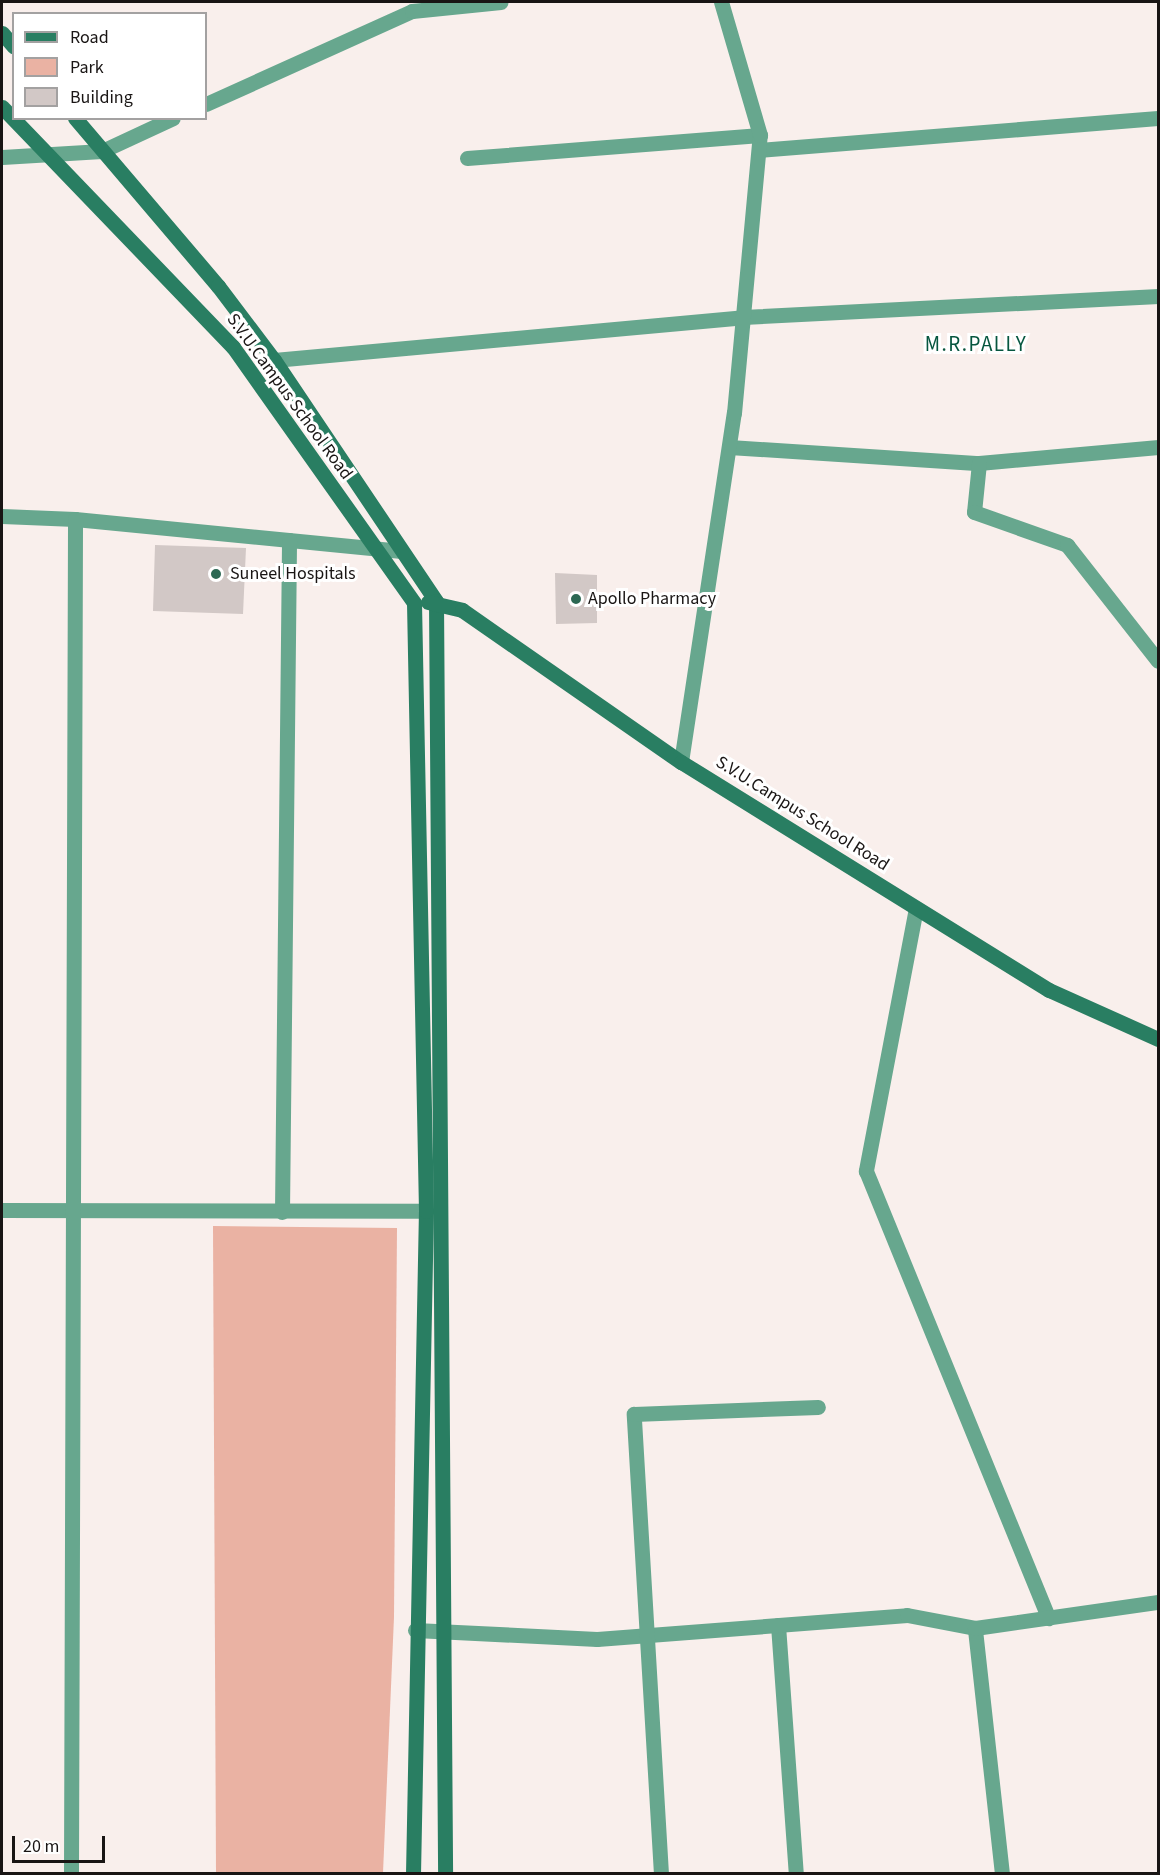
<!DOCTYPE html>
<style>
body{margin:0}
#map{position:relative;width:1160px;height:1875px;overflow:hidden;background:#f9efec;font-family:"Source Sans 3",sans-serif}
div>[style]{position:absolute}
[style*='--x']{left:calc(var(--x)*1px);top:calc(var(--y)*1px);width:calc(var(--w)*1px);rotate:calc(var(--a)*1deg)}
.green>*{inset:0;background:#eab2a3}
.building>*{inset:0;background:#d2c8c6}
.street>*{height:15px;margin:-7.5px;padding:0 7.5px;transform-origin:7.5px;border-radius:7.5px;background:#67a78e}
.secondary>*{height:15px;margin:-7.5px;padding:0 7.5px;transform-origin:7.5px;border-radius:7.5px;background:#297e62}
.dots>*{width:16px;height:16px;translate:-50% -50%;box-sizing:border-box;border:3px solid #fff;border-radius:50%}
span{translate:-50% -50%;white-space:nowrap;text-align:center;line-height:1.15;-webkit-text-stroke:6px #fff;paint-order:stroke}
.street-label{font-size:18px;color:#191514}
.poi-label{font-size:18px;color:#191514}
.left{translate:0 -50%;text-align:left}
.quarter-label{font-size:21px;color:#06563f;letter-spacing:1.5px}
.frame{position:absolute;inset:0;border:3px solid #191514;pointer-events:none}
.legend{position:absolute;left:12px;top:12px;width:195px;height:108px;box-sizing:border-box;background:#fff;border:2px solid #a3a1a1;margin:0;padding:8px 10px;list-style:none;font-size:18px;color:#191514}
.legend li{display:flex;align-items:center;gap:12px;height:30px}
.legend b{width:30px;border:2px solid #a3a1a1}
.scale{position:absolute;left:12px;top:1836px;width:93px;height:27px;box-sizing:border-box;border:3px solid #191514;border-top:0;padding-left:8px;font-size:18px;line-height:21px;white-space:nowrap;color:#191514;-webkit-text-stroke:4px #fff;paint-order:stroke}
</style>
<div id="map">
<div class="green">
<div style="clip-path:polygon(213px 1226px,397px 1228px,394px 1617px,383px 1873px,216px 1873px)"></div>
</div>
<div class="building">
<div style="clip-path:polygon(155px 545px,246px 548px,243px 614px,153px 611px)"></div>
<div style="clip-path:polygon(555px 573px,597px 575px,597px 623px,556px 624px)"></div>
</div>
<div class="street">
<div style="--x:206;--y:104;--w:226;--a:-24.3"></div>
<div style="--x:412;--y:11;--w:89;--a:-5.8"></div>
<div style="--x:759;--y:150;--w:400;--a:-4.6"></div>
<div style="--x:2;--y:157;--w:100;--a:-3.4"></div>
<div style="--x:102;--y:151;--w:78;--a:-24.9"></div>
<div style="--x:467;--y:158;--w:294;--a:-4.5"></div>
<div style="--x:274;--y:360;--w:471;--a:-5.2"></div>
<div style="--x:743;--y:317;--w:416;--a:-2.9"></div>
<div style="--x:729;--y:447;--w:251;--a:3.7"></div>
<div style="--x:979;--y:463;--w:180;--a:-5.1"></div>
<div style="--x:979;--y:463;--w:49;--a:95.8"></div>
<div style="--x:974;--y:512;--w:99;--a:19.5"></div>
<div style="--x:1067;--y:545;--w:147;--a:51.9"></div>
<div style="--x:2;--y:516;--w:73;--a:2.4"></div>
<div style="--x:75;--y:519;--w:328;--a:5.6"></div>
<div style="--x:681;--y:762;--w:353;--a:-81.4"></div>
<div style="--x:734;--y:413;--w:279;--a:-84.7"></div>
<div style="--x:760;--y:135;--w:139;--a:-106.3"></div>
<div style="--x:916;--y:908;--w:268;--a:100.8"></div>
<div style="--x:866;--y:1171;--w:483;--a:67.8"></div>
<div style="--x:2;--y:1210;--w:424;--a:0.1"></div>
<div style="--x:282;--y:1212;--w:672;--a:-89.4"></div>
<div style="--x:778;--y:1625;--w:250;--a:85.9"></div>
<div style="--x:415;--y:1630;--w:182;--a:2.8"></div>
<div style="--x:597;--y:1639;--w:311;--a:-4.4"></div>
<div style="--x:907;--y:1615;--w:69;--a:10.8"></div>
<div style="--x:71;--y:1874;--w:1355;--a:-89.83"></div>
<div style="--x:661;--y:1874;--w:461;--a:-93.4"></div>
<div style="--x:634;--y:1414;--w:184;--a:-2.2"></div>
<div style="--x:1002;--y:1874;--w:247;--a:-96.3"></div>
<div style="--x:975;--y:1628;--w:185;--a:-8.1"></div>
</div>
<div class="secondary">
<div style="--x:2;--y:33;--w:18;--a:49"></div>
<div style="--x:2;--y:107;--w:333;--a:46.1"></div>
<div style="--x:233;--y:347;--w:314;--a:54.7"></div>
<div style="--x:75;--y:118;--w:221;--a:49.6"></div>
<div style="--x:218;--y:286;--w:93;--a:52.9"></div>
<div style="--x:274;--y:360;--w:290;--a:56.1"></div>
<div style="--x:436;--y:601;--w:1273;--a:89.59"></div>
<div style="--x:428;--y:602;--w:35;--a:13"></div>
<div style="--x:462;--y:610;--w:267;--a:34.8"></div>
<div style="--x:681;--y:762;--w:433;--a:31.8"></div>
<div style="--x:1049;--y:990;--w:120;--a:24.2"></div>
<div style="--x:413;--y:1874;--w:663;--a:-88.88"></div>
<div style="--x:426;--y:1211;--w:608;--a:-91.13"></div>
</div>
<div class="dots">
<div style="left:216px;top:574px;background:#2c6853"></div>
<div style="left:576px;top:599px;background:#2c6853"></div>
</div>
<div class="street-label">
<span style="left:289px;top:397px;rotate:54deg">S.V.U.Campus School Road</span>
<span style="left:802px;top:814px;rotate:32deg">S.V.U.Campus School Road</span>
</div>
<div class="poi-label">
<span class="left" style="left:230px;top:574px">Suneel Hospitals</span>
<span class="left" style="left:588px;top:599px">Apollo Pharmacy</span>
</div>
<div class="quarter-label">
<span style="left:976px;top:344px">M.R.PALLY</span>
</div>
<div class="frame"></div>
<ul class="legend">
<li><b style="height:8px;background:#297e62"></b>Road</li>
<li><b style="height:16px;background:#eab2a3"></b>Park</li>
<li><b style="height:16px;background:#d2c8c6"></b>Building</li>
</ul>
<div class="scale">20 m</div>
</div>
